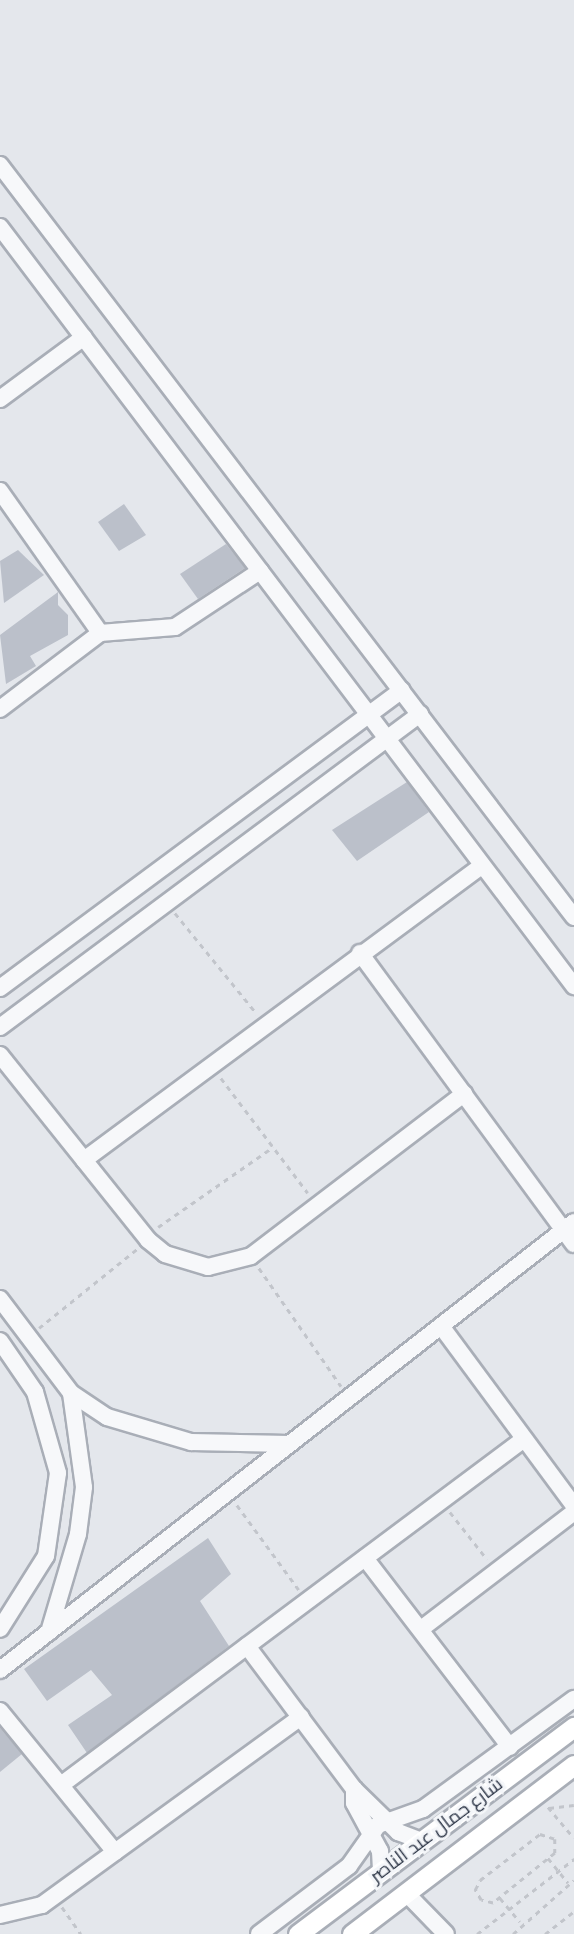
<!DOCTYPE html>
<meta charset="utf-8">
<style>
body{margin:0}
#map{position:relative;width:574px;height:1934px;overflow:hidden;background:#e4e7ec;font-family:"Archivo Narrow",Cairo,sans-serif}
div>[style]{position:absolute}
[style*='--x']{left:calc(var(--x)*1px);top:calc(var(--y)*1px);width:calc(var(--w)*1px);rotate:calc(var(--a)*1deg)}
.building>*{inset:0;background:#bbc0ca}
.path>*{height:2.5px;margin-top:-1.25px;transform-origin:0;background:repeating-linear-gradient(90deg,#c2c5cb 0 5px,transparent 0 10px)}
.roads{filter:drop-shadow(2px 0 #a9aeb7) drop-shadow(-2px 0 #a9aeb7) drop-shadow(0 2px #a9aeb7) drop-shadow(0 -2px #a9aeb7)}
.minor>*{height:16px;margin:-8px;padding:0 8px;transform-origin:8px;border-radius:8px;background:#f7f8fa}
.major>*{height:19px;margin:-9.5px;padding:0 9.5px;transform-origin:9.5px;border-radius:9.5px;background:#fff}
span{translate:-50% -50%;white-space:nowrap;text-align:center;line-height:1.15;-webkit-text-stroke:6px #f4f6f9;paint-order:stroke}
.street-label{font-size:19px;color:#2b3445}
</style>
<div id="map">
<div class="building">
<div style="clip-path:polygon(124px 504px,146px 535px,119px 551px,98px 522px)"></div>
<div style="clip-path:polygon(226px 544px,245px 568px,198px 599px,180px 574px)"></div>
<div style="clip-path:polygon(18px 550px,44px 575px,4px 603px,0 561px)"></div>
<div style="clip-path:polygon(58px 592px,58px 605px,68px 615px,68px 635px,30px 656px,36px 666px,6px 684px,0 635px)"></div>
<div style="clip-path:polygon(407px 782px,429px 812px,357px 861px,332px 830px)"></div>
<div style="clip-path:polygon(208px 1538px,231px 1574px,200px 1601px,229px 1646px,87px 1753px,68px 1725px,112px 1695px,91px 1670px,47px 1701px,24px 1669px)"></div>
<div style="clip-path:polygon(0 1728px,22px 1754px,0 1772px)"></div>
</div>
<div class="path">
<div style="--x:175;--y:913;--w:130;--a:50.9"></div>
<div style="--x:221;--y:1078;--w:144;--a:52.9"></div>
<div style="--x:158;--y:1227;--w:140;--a:-34.8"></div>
<div style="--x:259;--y:1268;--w:144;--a:55.2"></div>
<div style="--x:39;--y:1328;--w:126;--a:-38.9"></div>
<div style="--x:237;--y:1505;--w:105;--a:53.9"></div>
<div style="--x:450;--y:1512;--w:60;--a:51.8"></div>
<div style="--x:548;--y:1807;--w:40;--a:50"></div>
<div style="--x:549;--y:1808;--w:25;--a:-7"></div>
<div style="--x:540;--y:1834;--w:16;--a:18"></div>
<div style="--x:555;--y:1839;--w:14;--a:90"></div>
<div style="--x:555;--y:1853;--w:80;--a:141.1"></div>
<div style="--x:493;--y:1903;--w:12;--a:-166"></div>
<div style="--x:481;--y:1900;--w:12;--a:-121"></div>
<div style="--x:475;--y:1890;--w:11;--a:-63"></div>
<div style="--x:480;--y:1880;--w:76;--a:-37.5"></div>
<div style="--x:548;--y:1858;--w:32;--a:51"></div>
<div style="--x:500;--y:1898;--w:31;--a:50"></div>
<div style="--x:62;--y:1907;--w:33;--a:55"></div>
<div style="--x:477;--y:1934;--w:123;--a:-37.7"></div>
<div style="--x:513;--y:1934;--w:81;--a:-41.5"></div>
<div style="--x:545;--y:1934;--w:37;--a:-38"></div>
</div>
<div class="roads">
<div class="minor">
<div style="--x:0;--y:165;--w:946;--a:52.65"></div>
<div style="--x:0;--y:227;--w:952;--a:52.9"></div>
<div style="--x:0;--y:399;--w:104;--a:-36.4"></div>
<div style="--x:0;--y:491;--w:174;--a:54.8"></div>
<div style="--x:0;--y:709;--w:126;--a:-37.2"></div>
<div style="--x:100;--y:633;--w:75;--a:-4.6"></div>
<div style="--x:175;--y:627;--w:102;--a:-33.4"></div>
<div style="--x:360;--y:953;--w:361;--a:53.7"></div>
<div style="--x:0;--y:988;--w:500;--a:-36.55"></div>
<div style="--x:0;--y:1027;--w:524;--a:-36.69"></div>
<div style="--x:0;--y:1055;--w:237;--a:51.3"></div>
<div style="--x:148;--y:1240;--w:22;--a:39"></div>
<div style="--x:165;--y:1254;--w:45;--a:16.8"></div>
<div style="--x:208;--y:1267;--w:44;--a:-14.3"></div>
<div style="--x:251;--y:1256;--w:268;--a:-37.3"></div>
<div style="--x:84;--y:1160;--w:495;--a:-36.5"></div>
<div style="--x:0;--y:1299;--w:118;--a:52.9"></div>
<div style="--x:71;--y:1393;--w:43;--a:33.7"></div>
<div style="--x:107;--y:1417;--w:88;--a:16.6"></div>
<div style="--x:191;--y:1442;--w:98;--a:1.2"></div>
<div style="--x:441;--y:1326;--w:224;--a:53.5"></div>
<div style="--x:0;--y:1341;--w:62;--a:55.5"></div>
<div style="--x:35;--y:1392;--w:84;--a:74.1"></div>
<div style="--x:58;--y:1473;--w:84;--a:98.2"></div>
<div style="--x:46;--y:1556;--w:86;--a:122.2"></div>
<div style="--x:365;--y:1558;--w:238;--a:52.5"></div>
<div style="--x:421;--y:1629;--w:193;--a:-37.4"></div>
<div style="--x:49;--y:1632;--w:102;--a:-73.5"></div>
<div style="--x:78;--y:1534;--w:47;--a:-82.7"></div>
<div style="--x:84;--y:1487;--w:95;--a:-97.9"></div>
<div style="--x:247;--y:1646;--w:179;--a:53.2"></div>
<div style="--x:354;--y:1789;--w:62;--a:44.3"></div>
<div style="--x:398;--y:1832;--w:26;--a:21"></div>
<div style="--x:0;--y:1670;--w:728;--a:-37.97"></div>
<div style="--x:0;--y:1711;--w:182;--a:50.8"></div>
<div style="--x:61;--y:1785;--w:578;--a:-36.77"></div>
<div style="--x:354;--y:1789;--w:14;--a:90"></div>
<div style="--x:354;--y:1803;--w:55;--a:61.6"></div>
<div style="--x:380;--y:1851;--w:21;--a:87"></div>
<div style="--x:406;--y:1893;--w:57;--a:45.7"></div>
<div style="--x:0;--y:1915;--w:43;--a:-13.4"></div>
<div style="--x:42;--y:1905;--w:320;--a:-36"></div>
<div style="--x:259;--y:1934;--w:113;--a:-37.1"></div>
<div style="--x:349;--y:1866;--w:50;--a:-54.7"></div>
<div style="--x:378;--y:1825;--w:48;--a:-19.6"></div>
<div style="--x:423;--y:1809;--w:187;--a:-36.1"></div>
</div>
<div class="major">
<div style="--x:298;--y:1934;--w:345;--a:-36.9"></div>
<div style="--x:352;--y:1934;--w:279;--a:-37.3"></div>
</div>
</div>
<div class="street-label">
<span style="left:436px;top:1830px;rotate:-37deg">شارع جمال عبد الناصر</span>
</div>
</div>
